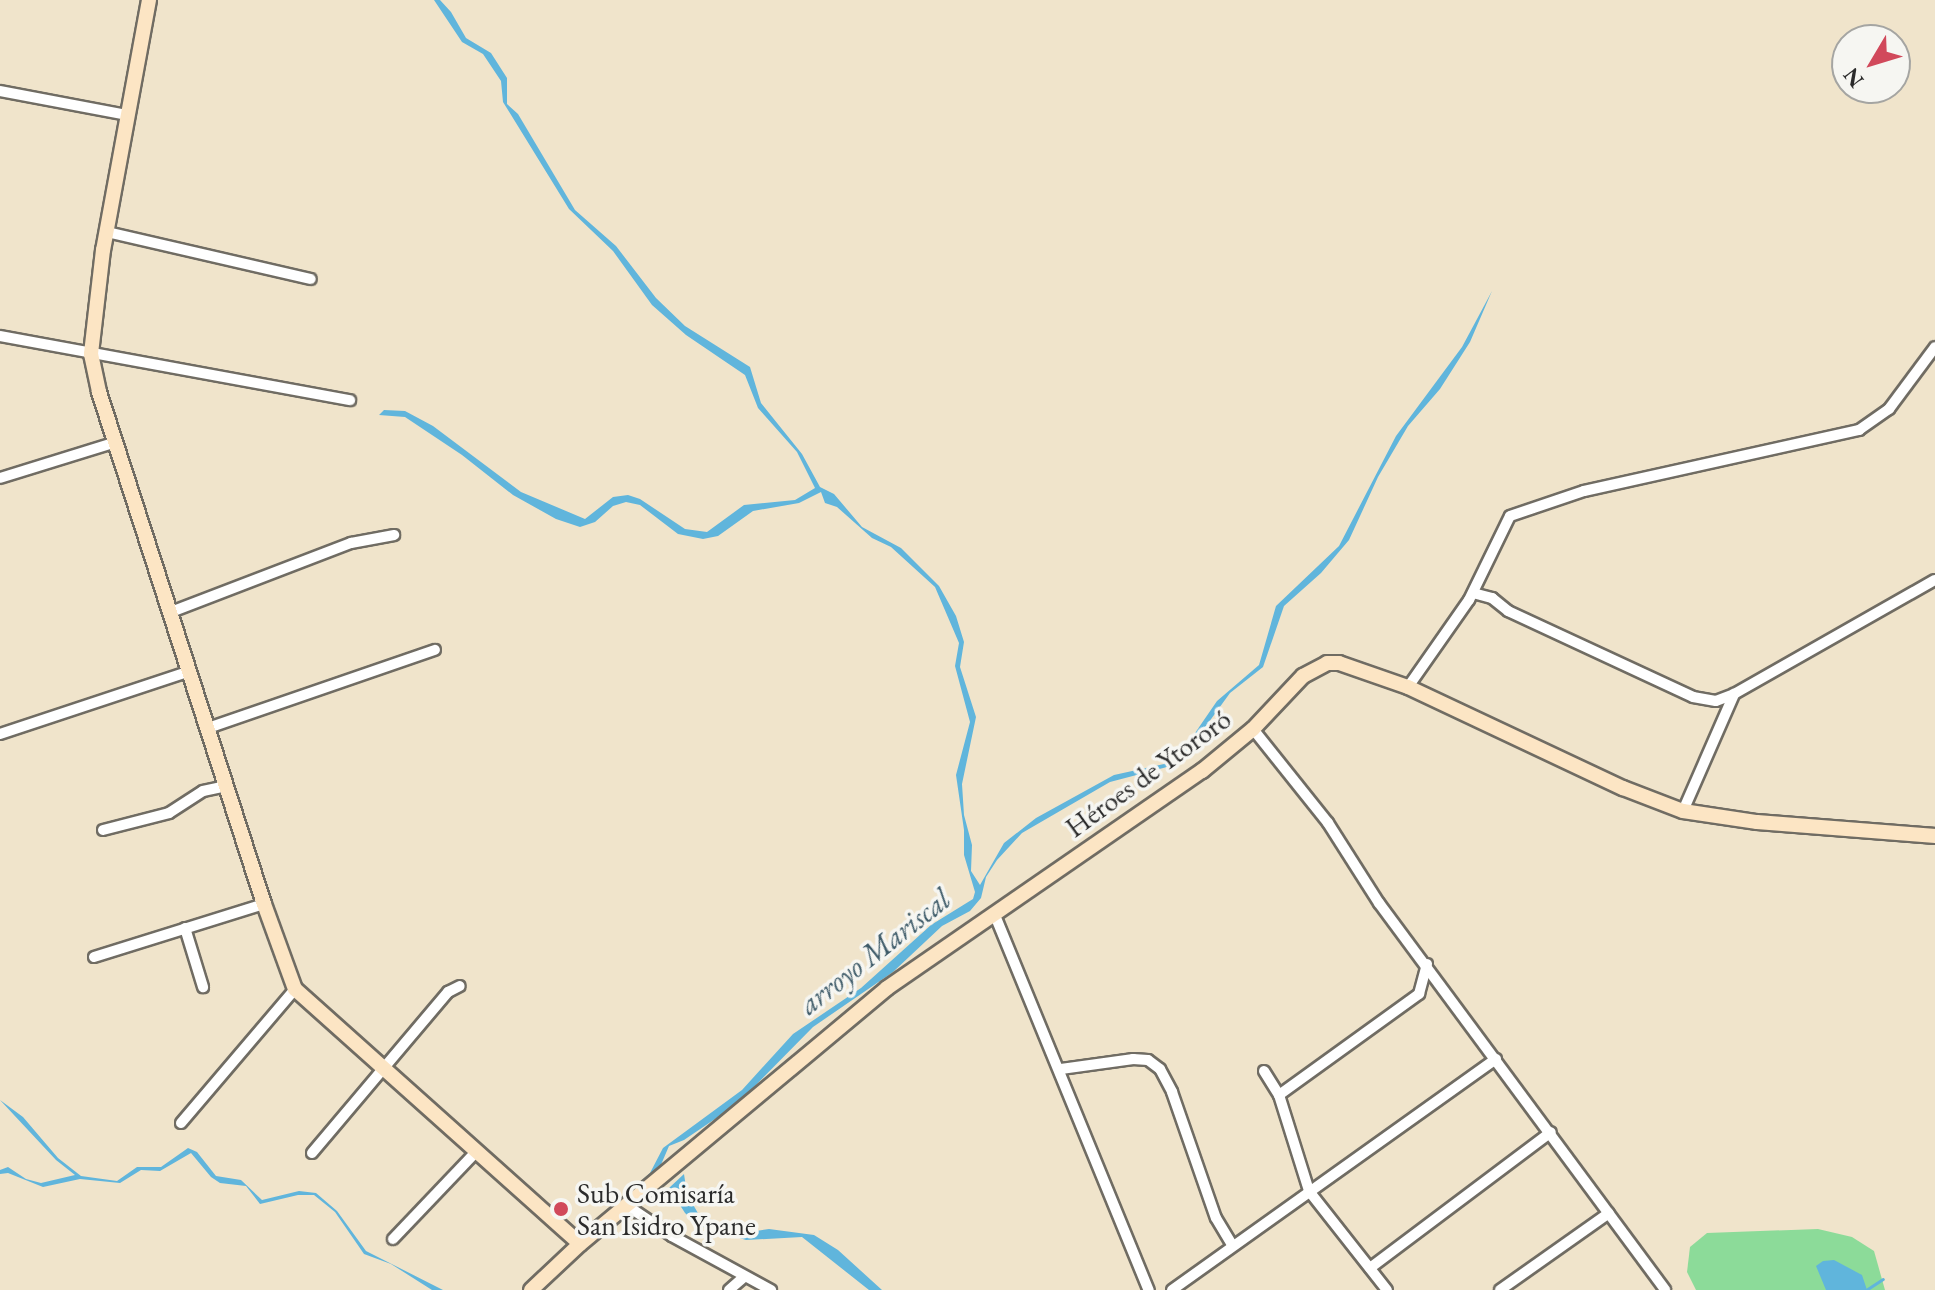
<!DOCTYPE html>
<meta charset="utf-8">
<style>
body{margin:0}
#map{position:relative;width:1935px;height:1290px;overflow:hidden;background:#f0e4cb;font-family:"EB Garamond",serif}
div>[style]{position:absolute}
[style*='--x']{left:calc(var(--x)*1px);top:calc(var(--y)*1px);width:calc(var(--w)*1px);rotate:calc(var(--a)*1deg)}
.green>*{inset:0;background:#8cdb99}
.water>*{inset:0;background:#60b5dc}
.stream>*{height:3px;margin:-1.5px;padding:0 1.5px;transform-origin:1.5px;border-radius:1.5px;background:#60b5dc}
.roads{filter:drop-shadow(2px 0 #706c63) drop-shadow(-2px 0 #706c63) drop-shadow(0 2px #706c63) drop-shadow(0 -2px #706c63)}
.street>*{height:10px;margin:-5px;padding:0 5px;transform-origin:5px;border-radius:5px;background:#fff}
.secondary>*{height:14px;margin:-7px;padding:0 7px;transform-origin:7px;border-radius:7px;background:#fce5c4}
.dots>*{width:22px;height:22px;translate:-50% -50%;box-sizing:border-box;border:4px solid #f6f6f2;border-radius:50%}
span{translate:-50% -50%;white-space:nowrap;text-align:center;line-height:1.15;-webkit-text-stroke:7px #f6f6f2;paint-order:stroke}
.street-label{font-size:28px;color:#2b2b2b}
.poi-label{font-size:28px;color:#2b2b2b}
.left{translate:0 -50%;text-align:left}
.water-label{font-size:30px;color:#3e5b69;font-style:italic}
.north{position:absolute;left:1831px;top:24px;width:80px;height:80px;box-sizing:border-box;background:#f6f6f2;border:2px solid #a5a5a2;border-radius:50%;rotate:232deg;font-size:22px;font-weight:700;line-height:32px;text-align:center;color:#2b2b2b}
.north::after{content:'';display:block;margin:auto;width:28px;height:36px;background:#d1495b;clip-path:polygon(50% 0,100% 100%,50% 72%,0 100%)}
</style>
<div id="map">
<div class="green">
<div style="clip-path:polygon(1818px 1229px,1852px 1237px,1874px 1251px,1885px 1290px,1696px 1290px,1687px 1272px,1690px 1247px,1707px 1233px)"></div>
</div>
<div class="water">
<div style="clip-path:polygon(434px 0,440px 0,451px 12px,466px 38px,491px 53px,507px 78px,507px 104px,518px 114px,575px 210px,616px 246px,656px 298px,685px 326px,750px 367px,761px 403px,802px 454px,820px 487px,834px 494px,862px 527px,901px 548px,939px 586px,956px 616px,964px 642px,960px 667px,976px 717px,962px 784px,964px 815px,972px 845px,971px 871px,980px 885px,1004px 843px,1036px 818px,1114px 775px,1164px 764px,1182px 752px,1217px 701px,1259px 665px,1276px 606px,1339px 546px,1396px 436px,1462px 347px,1492px 291px,1470px 342px,1440px 389px,1408px 426px,1378px 477px,1349px 540px,1321px 573px,1284px 606px,1263px 667px,1230px 693px,1185px 755px,1167px 767px,1110px 782px,1022px 833px,997px 860px,986px 877px,981px 898px,970px 911px,942px 926px,893px 972px,813px 1027px,737px 1104px,684px 1140px,669px 1146px,657px 1174px,589px 1227px,650px 1173px,663px 1148px,742px 1090px,793px 1034px,861px 988px,931px 925px,973px 899px,975px 892px,964px 855px,964px 830px,956px 775px,970px 722px,955px 666px,959px 643px,935px 587px,891px 547px,872px 538px,837px 507px,825px 503px,821px 492px,799px 503px,753px 511px,718px 536px,703px 539px,678px 534px,640px 505px,626px 502px,613px 506px,595px 522px,580px 527px,556px 519px,513px 495px,462px 455px,405px 417px,379px 415px,384px 410px,405px 411px,433px 426px,521px 492px,585px 519px,613px 497px,628px 495px,640px 499px,685px 529px,707px 532px,744px 505px,795px 500px,815px 488px,797px 452px,758px 408px,745px 375px,686px 335px,652px 305px,613px 251px,569px 209px,503px 102px,501px 81px,483px 54px,462px 42px)"></div>
<div style="clip-path:polygon(0 1100px,23px 1117px,58px 1158px,81px 1176px,117px 1181px,137px 1167px,161px 1167px,188px 1148px,197px 1152px,216px 1176px,241px 1180px,262px 1200px,299px 1191px,316px 1193px,337px 1211px,366px 1251px,443px 1290px,432px 1290px,391px 1264px,364px 1254px,335px 1212px,314px 1195px,298px 1195px,260px 1204px,246px 1186px,220px 1183px,211px 1177px,191px 1153px,160px 1171px,141px 1170px,120px 1183px,80px 1179px,43px 1187px,8px 1173px,0 1174px,0 1170px,8px 1167px,26px 1179px,41px 1183px,75px 1175px,56px 1160px)"></div>
<div style="clip-path:polygon(684px 1174px,687px 1194px,699px 1215px,744px 1233px,769px 1229px,814px 1235px,838px 1250px,882px 1290px,869px 1290px,802px 1237px,746px 1240px,700px 1226px,685px 1213px,669px 1188px)"></div>
<div style="clip-path:polygon(1834px 1260px,1862px 1275px,1867px 1290px,1826px 1290px,1816px 1266px,1823px 1261px)"></div>
</div>
<div class="stream">
<div style="--x:1866;--y:1290;--w:20;--a:-33"></div>
</div>
<div class="roads">
<div class="street">
<div style="--x:0;--y:91;--w:129;--a:10.7"></div>
<div style="--x:107;--y:232;--w:209;--a:13"></div>
<div style="--x:0;--y:336;--w:356;--a:10.4"></div>
<div style="--x:0;--y:478;--w:121;--a:-17.2"></div>
<div style="--x:1473;--y:593;--w:20;--a:15"></div>
<div style="--x:1492;--y:598;--w:21;--a:39"></div>
<div style="--x:1508;--y:611;--w:204;--a:24.9"></div>
<div style="--x:1693;--y:697;--w:23;--a:10"></div>
<div style="--x:1716;--y:701;--w:19;--a:-21"></div>
<div style="--x:1734;--y:694;--w:231;--a:-29.6"></div>
<div style="--x:171;--y:612;--w:193;--a:-21"></div>
<div style="--x:351;--y:543;--w:44;--a:-10.5"></div>
<div style="--x:1408;--y:687;--w:106;--a:-55"></div>
<div style="--x:1469;--y:600;--w:93;--a:-64"></div>
<div style="--x:1510;--y:516;--w:78;--a:-18.7"></div>
<div style="--x:1584;--y:491;--w:282;--a:-12.5"></div>
<div style="--x:1859;--y:430;--w:37;--a:-35"></div>
<div style="--x:1889;--y:409;--w:77;--a:-53.4"></div>
<div style="--x:208;--y:728;--w:240;--a:-19"></div>
<div style="--x:1253;--y:729;--w:120;--a:51.4"></div>
<div style="--x:1328;--y:823;--w:95;--a:57.5"></div>
<div style="--x:1379;--y:903;--w:481;--a:53.5"></div>
<div style="--x:0;--y:734;--w:198;--a:-18.3"></div>
<div style="--x:1683;--y:811;--w:128;--a:-66.4"></div>
<div style="--x:103;--y:830;--w:68;--a:-14.4"></div>
<div style="--x:169;--y:813;--w:40;--a:-32.9"></div>
<div style="--x:203;--y:791;--w:24;--a:-12"></div>
<div style="--x:994;--y:913;--w:408;--a:67.7"></div>
<div style="--x:185;--y:928;--w:62;--a:73"></div>
<div style="--x:94;--y:957;--w:178;--a:-17.3"></div>
<div style="--x:1061;--y:1069;--w:73;--a:-7.9"></div>
<div style="--x:1133;--y:1059;--w:15;--a:4"></div>
<div style="--x:1148;--y:1060;--w:15;--a:37"></div>
<div style="--x:1160;--y:1069;--w:26;--a:62"></div>
<div style="--x:1172;--y:1092;--w:133;--a:70.8"></div>
<div style="--x:1216;--y:1218;--w:31;--a:59"></div>
<div style="--x:1264;--y:1071;--w:28;--a:58"></div>
<div style="--x:1279;--y:1095;--w:101;--a:72.6"></div>
<div style="--x:1309;--y:1191;--w:126;--a:51.8"></div>
<div style="--x:1279;--y:1095;--w:173;--a:-35.8"></div>
<div style="--x:1419;--y:994;--w:31;--a:-75"></div>
<div style="--x:181;--y:1123;--w:176;--a:-49.6"></div>
<div style="--x:312;--y:1153;--w:211;--a:-49.8"></div>
<div style="--x:448;--y:992;--w:13;--a:-27"></div>
<div style="--x:629;--y:1207;--w:52;--a:34"></div>
<div style="--x:672;--y:1236;--w:113;--a:28.6"></div>
<div style="--x:393;--y:1239;--w:119;--a:-46.4"></div>
<div style="--x:1370;--y:1268;--w:226;--a:-36.9"></div>
<div style="--x:729;--y:1290;--w:20;--a:-41"></div>
<div style="--x:1172;--y:1290;--w:398;--a:-35.5"></div>
<div style="--x:1500;--y:1290;--w:133;--a:-35.2"></div>
</div>
<div class="secondary">
<div style="--x:149;--y:0;--w:254;--a:100.4"></div>
<div style="--x:103;--y:250;--w:105;--a:96.6"></div>
<div style="--x:91;--y:354;--w:39;--a:78"></div>
<div style="--x:99;--y:392;--w:538;--a:72.14"></div>
<div style="--x:264;--y:904;--w:90;--a:70"></div>
<div style="--x:295;--y:989;--w:382;--a:41.8"></div>
<div style="--x:531;--y:1290;--w:67;--a:-43.2"></div>
<div style="--x:580;--y:1244;--w:400;--a:-39.8"></div>
<div style="--x:887;--y:988;--w:383;--a:-34.6"></div>
<div style="--x:1202;--y:771;--w:66;--a:-39.5"></div>
<div style="--x:1253;--y:729;--w:73;--a:-46.7"></div>
<div style="--x:1303;--y:676;--w:27;--a:-28"></div>
<div style="--x:1327;--y:663;--w:12;--a:0"></div>
<div style="--x:1339;--y:663;--w:73;--a:19.2"></div>
<div style="--x:1408;--y:687;--w:238;--a:25.2"></div>
<div style="--x:1623;--y:788;--w:64;--a:21"></div>
<div style="--x:1683;--y:811;--w:75;--a:8.5"></div>
<div style="--x:1757;--y:822;--w:179;--a:4.5"></div>
</div>
</div>
<div class="dots">
<div style="left:561px;top:1209px;background:#d1495b"></div>
</div>
<div class="street-label">
<span style="left:1148px;top:773px;rotate:-36deg">Héroes de Ytororó</span>
</div>
<div class="poi-label">
<span class="left" style="left:577px;top:1209px">Sub Comisaría<br>San Isidro Ypane</span>
</div>
<div class="water-label">
<span style="left:875px;top:952px;rotate:-38deg">arroyo Mariscal</span>
</div>
<div class="north">N</div>
</div>
